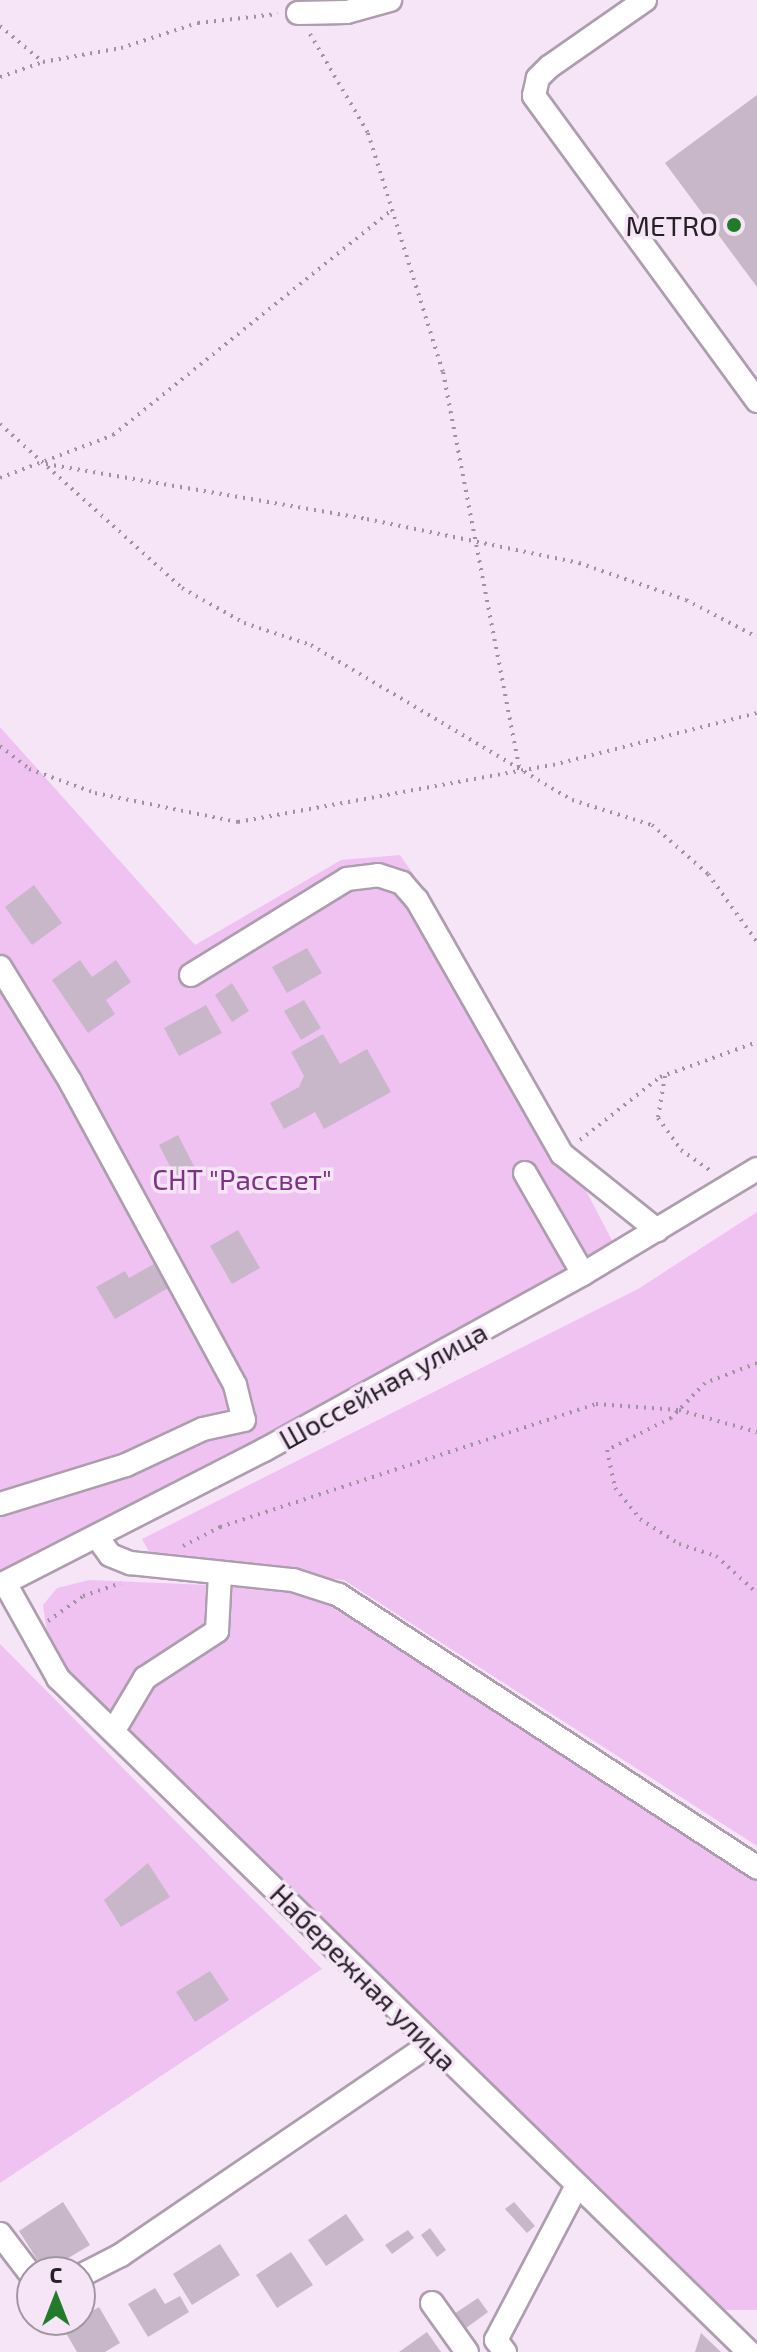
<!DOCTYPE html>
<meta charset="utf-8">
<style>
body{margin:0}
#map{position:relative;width:757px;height:2352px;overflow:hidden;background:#f6e5f7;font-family:"Exo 2",sans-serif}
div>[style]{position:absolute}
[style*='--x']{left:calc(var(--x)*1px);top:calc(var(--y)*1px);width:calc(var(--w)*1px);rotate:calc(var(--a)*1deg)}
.green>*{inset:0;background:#efc2f2}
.building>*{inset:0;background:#c8b7c9}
.path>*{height:4px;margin-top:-2px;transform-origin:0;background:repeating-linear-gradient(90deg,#9f92a0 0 2px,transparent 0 8px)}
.roads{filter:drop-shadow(2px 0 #ad9dae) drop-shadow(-2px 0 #ad9dae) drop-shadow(0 2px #ad9dae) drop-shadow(0 -2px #ad9dae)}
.minor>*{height:22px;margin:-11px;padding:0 11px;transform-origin:11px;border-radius:11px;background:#fff}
.dots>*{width:22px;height:22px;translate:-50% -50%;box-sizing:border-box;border:4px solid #f6e5f7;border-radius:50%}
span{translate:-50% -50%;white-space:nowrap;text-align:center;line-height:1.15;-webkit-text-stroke:7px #f6e5f7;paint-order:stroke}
.poi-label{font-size:28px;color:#251f26}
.right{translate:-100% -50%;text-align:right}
.park-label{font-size:28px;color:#7c3383}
.street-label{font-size:28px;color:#251f26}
.north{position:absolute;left:16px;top:2256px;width:80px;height:80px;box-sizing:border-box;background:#f6e5f7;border:2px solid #a296a3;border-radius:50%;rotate:0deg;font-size:22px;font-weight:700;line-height:32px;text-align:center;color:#251f26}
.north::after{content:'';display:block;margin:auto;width:28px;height:36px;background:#227b29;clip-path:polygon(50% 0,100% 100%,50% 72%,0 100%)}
</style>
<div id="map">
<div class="green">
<div style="clip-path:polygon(0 727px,195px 945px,341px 860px,400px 855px,442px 916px,615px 1246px,0 1580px)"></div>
<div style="clip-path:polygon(757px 1212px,757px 1846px,344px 1580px,152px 1557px,142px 1539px,638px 1289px)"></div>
<div style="clip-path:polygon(89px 1580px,258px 1587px,317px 1598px,477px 1696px,757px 1882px,757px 2310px,718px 2310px,71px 1673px,49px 1647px,43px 1605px,57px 1588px)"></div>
<div style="clip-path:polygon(0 1644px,322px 1969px,0 2183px)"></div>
</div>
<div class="building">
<div style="clip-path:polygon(757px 95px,757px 287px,665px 163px)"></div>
<div style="clip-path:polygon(34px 885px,62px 923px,32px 945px,5px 907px)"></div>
<div style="clip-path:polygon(307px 948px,322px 973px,287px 993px,272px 967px)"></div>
<div style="clip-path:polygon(80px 960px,92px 977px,116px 960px,131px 982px,106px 1000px,115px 1014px,88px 1033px,52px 980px)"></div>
<div style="clip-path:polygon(232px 983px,249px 1011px,232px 1022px,215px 995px)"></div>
<div style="clip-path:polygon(304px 1000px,321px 1028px,301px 1040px,284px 1011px)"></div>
<div style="clip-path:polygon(206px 1005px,222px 1033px,179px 1056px,164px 1028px)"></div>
<div style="clip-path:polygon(323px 1034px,340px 1064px,367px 1049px,391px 1092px,324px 1129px,315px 1112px,284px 1129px,270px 1103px,299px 1087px,304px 1076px,291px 1052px)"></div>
<div style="clip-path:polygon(178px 1135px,196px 1170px,177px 1180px,159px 1145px)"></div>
<div style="clip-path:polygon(238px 1230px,260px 1268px,232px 1284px,210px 1246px)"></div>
<div style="clip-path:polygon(154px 1264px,168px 1288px,115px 1319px,96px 1287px,125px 1271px,129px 1278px)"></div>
<div style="clip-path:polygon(148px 1863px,170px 1897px,121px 1927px,104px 1900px)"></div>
<div style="clip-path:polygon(210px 1971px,229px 2000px,195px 2022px,176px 1992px)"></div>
<div style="clip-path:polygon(63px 2202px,90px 2245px,45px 2272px,19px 2231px)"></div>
<div style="clip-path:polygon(514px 2202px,535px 2226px,527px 2233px,505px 2209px)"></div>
<div style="clip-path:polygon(346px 2214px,364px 2240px,326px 2266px,308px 2240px)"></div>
<div style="clip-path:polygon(430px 2228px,446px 2250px,437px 2257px,421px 2235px)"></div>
<div style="clip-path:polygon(408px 2230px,414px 2238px,392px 2254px,385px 2245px)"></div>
<div style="clip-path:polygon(220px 2244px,240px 2275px,192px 2305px,173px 2274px)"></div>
<div style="clip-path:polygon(291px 2252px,313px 2285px,277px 2308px,256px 2275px)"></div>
<div style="clip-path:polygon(155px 2288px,165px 2304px,180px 2296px,189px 2312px,148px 2337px,128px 2304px)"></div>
<div style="clip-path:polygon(478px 2298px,488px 2312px,462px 2331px,451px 2316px)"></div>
<div style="clip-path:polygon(99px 2307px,120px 2343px,105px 2352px,77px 2352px,63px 2328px)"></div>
<div style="clip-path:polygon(427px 2332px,441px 2352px,399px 2352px)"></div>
<div style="clip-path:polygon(701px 2333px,721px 2352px,695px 2352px)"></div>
</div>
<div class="path">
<div style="--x:0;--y:26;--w:56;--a:39.9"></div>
<div style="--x:310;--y:34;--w:115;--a:59.6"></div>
<div style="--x:368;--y:133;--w:250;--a:72.6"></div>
<div style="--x:443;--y:372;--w:405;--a:79.1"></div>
<div style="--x:0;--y:77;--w:46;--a:-19.2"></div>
<div style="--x:43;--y:62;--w:79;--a:-10.2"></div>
<div style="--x:121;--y:48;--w:81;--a:-18"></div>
<div style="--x:198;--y:23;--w:80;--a:-6.5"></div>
<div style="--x:0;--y:424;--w:245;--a:42"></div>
<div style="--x:182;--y:588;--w:71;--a:29.4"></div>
<div style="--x:244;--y:623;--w:71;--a:18.2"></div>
<div style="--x:311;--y:645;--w:304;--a:30.7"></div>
<div style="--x:572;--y:800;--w:84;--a:17.4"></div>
<div style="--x:652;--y:825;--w:74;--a:41.2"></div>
<div style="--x:708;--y:874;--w:84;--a:54.2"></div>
<div style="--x:46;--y:464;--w:326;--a:9.7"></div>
<div style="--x:367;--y:519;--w:217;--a:11.7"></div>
<div style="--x:579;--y:563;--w:113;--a:19.1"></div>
<div style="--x:686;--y:600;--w:80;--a:27.5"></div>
<div style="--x:0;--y:478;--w:121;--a:-20.8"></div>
<div style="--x:113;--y:435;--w:357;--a:-38.9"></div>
<div style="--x:0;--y:746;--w:37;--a:38"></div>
<div style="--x:29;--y:769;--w:70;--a:20"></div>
<div style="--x:95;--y:793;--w:146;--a:11.5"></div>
<div style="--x:238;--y:822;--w:320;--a:-10.3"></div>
<div style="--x:553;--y:765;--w:211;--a:-14.3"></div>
<div style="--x:665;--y:1076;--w:43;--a:99.5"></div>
<div style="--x:658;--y:1118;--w:39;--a:54"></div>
<div style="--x:681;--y:1150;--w:39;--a:35"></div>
<div style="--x:580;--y:1140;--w:102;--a:-38.2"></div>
<div style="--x:660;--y:1077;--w:103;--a:-19.8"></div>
<div style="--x:757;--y:1363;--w:56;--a:159"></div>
<div style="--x:705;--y:1383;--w:49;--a:134.2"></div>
<div style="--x:671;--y:1418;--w:72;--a:153.4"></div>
<div style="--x:607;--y:1450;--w:39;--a:78"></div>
<div style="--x:615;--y:1488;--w:40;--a:51"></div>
<div style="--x:640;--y:1519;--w:46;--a:32.7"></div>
<div style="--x:679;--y:1544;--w:39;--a:18"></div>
<div style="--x:716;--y:1556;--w:55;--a:42.1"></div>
<div style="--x:183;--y:1546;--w:42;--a:-27.2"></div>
<div style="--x:220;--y:1527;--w:396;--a:-18.1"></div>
<div style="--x:596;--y:1404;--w:83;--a:4.1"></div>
<div style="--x:679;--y:1410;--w:81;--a:15.8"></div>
<div style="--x:48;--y:1621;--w:43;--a:-35.5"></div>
<div style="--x:83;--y:1596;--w:40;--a:-18.9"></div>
</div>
<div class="roads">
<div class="minor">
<div style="--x:645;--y:0;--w:117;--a:145.1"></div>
<div style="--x:549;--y:67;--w:16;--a:135"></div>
<div style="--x:538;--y:78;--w:18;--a:103"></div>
<div style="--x:534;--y:96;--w:378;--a:53.8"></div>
<div style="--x:298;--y:13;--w:49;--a:-1.2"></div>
<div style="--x:347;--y:12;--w:45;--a:-15.6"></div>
<div style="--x:0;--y:967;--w:134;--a:58.4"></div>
<div style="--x:70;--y:1081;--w:346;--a:61.5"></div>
<div style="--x:235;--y:1385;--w:36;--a:76"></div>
<div style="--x:191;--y:975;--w:183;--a:-31.6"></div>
<div style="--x:347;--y:879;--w:31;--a:-7"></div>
<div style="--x:378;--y:875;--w:25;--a:18"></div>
<div style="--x:402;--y:883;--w:23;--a:49"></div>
<div style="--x:417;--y:900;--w:292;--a:60.3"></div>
<div style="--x:562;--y:1154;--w:122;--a:38.7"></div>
<div style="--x:525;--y:1173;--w:116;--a:60.1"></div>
<div style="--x:0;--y:1504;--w:132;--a:-17.2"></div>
<div style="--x:126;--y:1465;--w:85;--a:-25.1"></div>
<div style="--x:203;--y:1429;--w:42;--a:-12.4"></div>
<div style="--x:97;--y:1537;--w:22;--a:54"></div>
<div style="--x:110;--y:1555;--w:22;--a:22"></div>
<div style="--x:130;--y:1563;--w:164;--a:6"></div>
<div style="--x:293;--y:1580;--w:48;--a:18.1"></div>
<div style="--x:339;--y:1595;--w:499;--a:33.1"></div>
<div style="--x:5;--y:1583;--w:109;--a:60.8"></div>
<div style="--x:58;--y:1678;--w:965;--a:44.29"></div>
<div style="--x:0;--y:1585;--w:297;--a:-27.1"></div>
<div style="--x:264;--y:1450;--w:364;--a:-28.9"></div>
<div style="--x:583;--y:1274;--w:203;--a:-31.1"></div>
<div style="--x:114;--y:1730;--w:61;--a:-59.2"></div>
<div style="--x:145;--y:1678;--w:86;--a:-33.1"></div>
<div style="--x:217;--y:1631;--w:58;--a:-87"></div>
<div style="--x:0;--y:2234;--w:53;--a:52.7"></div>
<div style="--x:80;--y:2276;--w:46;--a:-27.1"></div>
<div style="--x:121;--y:2255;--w:374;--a:-34.3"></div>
<div style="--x:432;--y:2303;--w:60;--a:54.5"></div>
<div style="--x:505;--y:2352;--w:15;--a:-127"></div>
<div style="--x:496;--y:2340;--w:174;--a:-62.3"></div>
</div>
</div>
<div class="dots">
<div style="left:734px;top:225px;background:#227b29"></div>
</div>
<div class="poi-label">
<span class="right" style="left:718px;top:225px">METRO</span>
</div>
<div class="park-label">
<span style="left:242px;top:1179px">СНТ "Рассвет"</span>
</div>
<div class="street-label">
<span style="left:383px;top:1385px;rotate:-29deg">Шоссейная улица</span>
<span style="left:364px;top:1977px;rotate:45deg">Набережная улица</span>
</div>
<div class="north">С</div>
</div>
